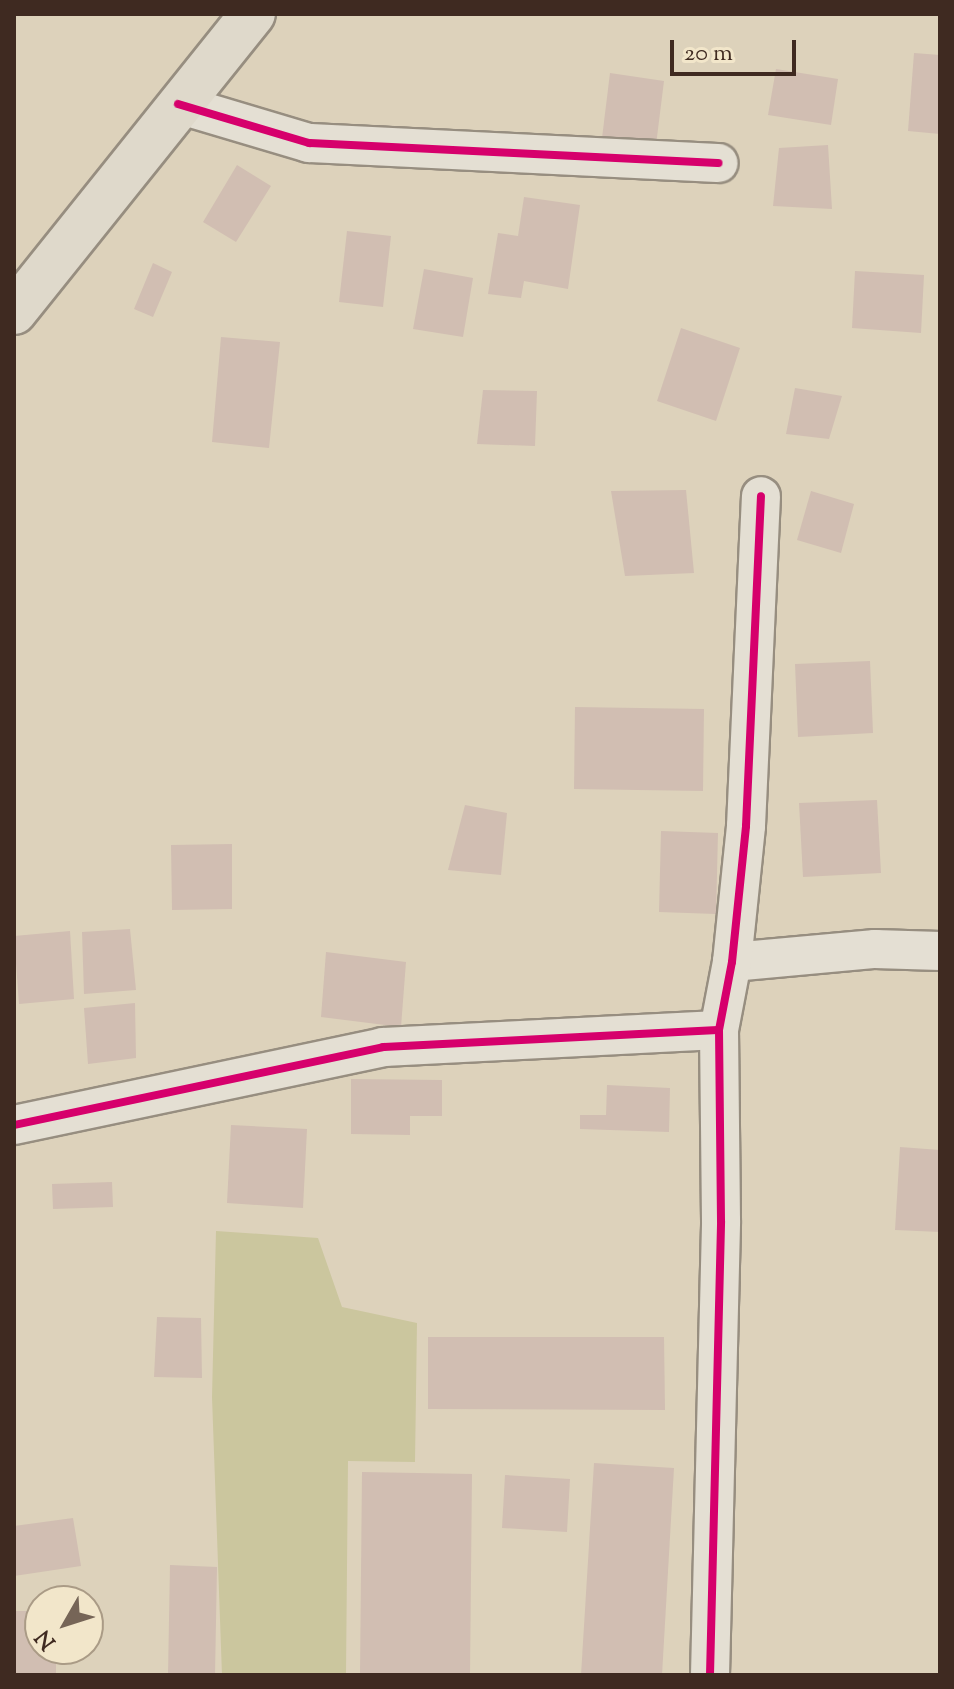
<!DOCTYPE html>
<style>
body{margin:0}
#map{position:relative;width:954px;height:1689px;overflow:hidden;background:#ddd2bb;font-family:"Sorts Mill Goudy",serif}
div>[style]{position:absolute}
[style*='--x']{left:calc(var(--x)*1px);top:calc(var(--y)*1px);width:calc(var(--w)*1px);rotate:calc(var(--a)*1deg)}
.green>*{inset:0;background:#cbc69e}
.building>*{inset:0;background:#d1beb2}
.roads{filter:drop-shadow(2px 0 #978e80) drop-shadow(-2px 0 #978e80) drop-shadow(0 2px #978e80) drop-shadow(0 -2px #978e80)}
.street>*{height:38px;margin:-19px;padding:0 19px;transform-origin:19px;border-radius:19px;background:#e4dfd3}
.primary>*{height:44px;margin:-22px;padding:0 22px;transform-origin:22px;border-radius:22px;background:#dfd9cb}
.cycleway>*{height:8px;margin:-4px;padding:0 4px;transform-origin:4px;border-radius:4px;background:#d6006c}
span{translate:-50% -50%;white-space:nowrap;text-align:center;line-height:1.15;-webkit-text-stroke:6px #f2e6ca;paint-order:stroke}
.frame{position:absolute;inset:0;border:16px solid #3f2a21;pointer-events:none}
.north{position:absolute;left:24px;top:1585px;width:80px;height:80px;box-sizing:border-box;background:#f2e6ca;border:2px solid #aa9b86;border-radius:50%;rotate:231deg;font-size:22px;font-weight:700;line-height:32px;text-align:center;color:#3f2a21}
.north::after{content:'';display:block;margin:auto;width:28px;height:36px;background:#766557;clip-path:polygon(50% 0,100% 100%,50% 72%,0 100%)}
.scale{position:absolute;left:670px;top:40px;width:126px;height:36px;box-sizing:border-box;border:4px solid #3f2a21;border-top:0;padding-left:10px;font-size:24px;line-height:28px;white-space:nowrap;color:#3f2a21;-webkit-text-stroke:6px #f2e6ca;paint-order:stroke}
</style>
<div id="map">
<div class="green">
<div style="clip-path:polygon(216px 1231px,318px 1238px,342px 1307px,417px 1323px,415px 1462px,348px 1461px,346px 1675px,222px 1675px,212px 1397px)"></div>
</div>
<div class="building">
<div style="clip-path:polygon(914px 53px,940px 55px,940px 134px,908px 131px)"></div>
<div style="clip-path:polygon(776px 69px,838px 79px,831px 125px,768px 115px)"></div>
<div style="clip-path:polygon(610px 73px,664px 81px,656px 145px,602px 138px)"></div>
<div style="clip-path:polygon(828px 145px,832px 209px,773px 206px,779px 148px)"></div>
<div style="clip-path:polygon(237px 165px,271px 186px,236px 242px,203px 222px)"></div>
<div style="clip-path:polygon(524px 197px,580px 205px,568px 289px,524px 281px,521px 298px,488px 294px,498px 233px,518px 236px)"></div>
<div style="clip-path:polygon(347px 231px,391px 236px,383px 307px,339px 302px)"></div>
<div style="clip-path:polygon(153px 263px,172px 272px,153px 317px,134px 309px)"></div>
<div style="clip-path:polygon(424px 269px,473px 278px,463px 337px,413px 329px)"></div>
<div style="clip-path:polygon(855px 271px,924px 275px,921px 333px,852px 328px)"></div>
<div style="clip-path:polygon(681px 328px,740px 348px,716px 421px,657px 401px)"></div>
<div style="clip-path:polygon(221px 337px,280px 342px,269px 448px,212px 442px)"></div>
<div style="clip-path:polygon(795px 388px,842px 396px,829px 439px,786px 434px)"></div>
<div style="clip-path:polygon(483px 390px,537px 391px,535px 446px,477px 444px)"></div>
<div style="clip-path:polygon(686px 490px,694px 573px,625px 576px,611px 491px)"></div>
<div style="clip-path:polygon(811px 491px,854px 504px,841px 553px,797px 540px)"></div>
<div style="clip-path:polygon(870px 661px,873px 733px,798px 737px,795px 664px)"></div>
<div style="clip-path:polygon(575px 707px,704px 709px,703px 791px,574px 789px)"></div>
<div style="clip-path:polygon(877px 800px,881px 873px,803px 877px,799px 803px)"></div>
<div style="clip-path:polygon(465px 805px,507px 813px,501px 875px,448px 870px)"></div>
<div style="clip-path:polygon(661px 831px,718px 833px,716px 914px,659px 912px)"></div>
<div style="clip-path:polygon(232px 844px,232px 909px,172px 910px,171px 845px)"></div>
<div style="clip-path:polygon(130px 929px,136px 990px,84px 994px,82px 932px)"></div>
<div style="clip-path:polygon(70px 931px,74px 999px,19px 1004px,14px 936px)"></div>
<div style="clip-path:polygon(326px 952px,406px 962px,401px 1027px,321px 1017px)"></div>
<div style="clip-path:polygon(135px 1003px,136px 1058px,88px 1064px,84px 1008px)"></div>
<div style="clip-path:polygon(351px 1079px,442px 1080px,442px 1116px,410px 1116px,410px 1135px,351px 1134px)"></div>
<div style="clip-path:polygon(607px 1085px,670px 1088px,669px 1132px,580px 1129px,580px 1115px,606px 1115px)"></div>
<div style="clip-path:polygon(231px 1125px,307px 1129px,303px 1208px,227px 1203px)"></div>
<div style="clip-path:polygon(900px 1147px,940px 1150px,940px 1232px,895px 1230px)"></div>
<div style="clip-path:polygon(112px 1182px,113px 1207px,53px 1209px,52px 1184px)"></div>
<div style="clip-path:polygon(157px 1317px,201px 1318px,202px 1378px,154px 1377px)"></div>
<div style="clip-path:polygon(428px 1337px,664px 1337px,665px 1410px,428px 1409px)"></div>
<div style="clip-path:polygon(594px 1463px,674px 1468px,662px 1675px,581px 1675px)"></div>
<div style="clip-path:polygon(362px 1472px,472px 1474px,470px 1675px,360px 1675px)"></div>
<div style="clip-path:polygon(505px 1475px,570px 1479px,567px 1532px,502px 1528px)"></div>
<div style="clip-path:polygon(73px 1518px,81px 1566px,14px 1576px,14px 1526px)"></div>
<div style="clip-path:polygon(170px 1565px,217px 1567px,215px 1675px,168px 1675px)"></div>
<div style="clip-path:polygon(14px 1611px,40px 1611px,40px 1649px,56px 1649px,56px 1675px,14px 1675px)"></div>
</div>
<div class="roads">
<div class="street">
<div style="--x:178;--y:104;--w:137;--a:16.6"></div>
<div style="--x:309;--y:143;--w:410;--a:2.8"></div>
<div style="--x:732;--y:962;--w:144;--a:-5.2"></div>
<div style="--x:875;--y:949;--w:65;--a:1.8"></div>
<div style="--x:14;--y:1125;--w:377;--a:-11.9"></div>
<div style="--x:383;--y:1047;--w:336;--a:-2.9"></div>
<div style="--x:710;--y:1675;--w:454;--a:-88.6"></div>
<div style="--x:721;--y:1221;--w:191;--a:-90.6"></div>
<div style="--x:719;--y:1030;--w:69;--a:-79.2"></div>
<div style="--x:732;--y:962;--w:137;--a:-84.1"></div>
<div style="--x:746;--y:826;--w:330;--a:-87.4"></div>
</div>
<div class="primary">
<div style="--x:14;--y:312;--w:382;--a:-51.3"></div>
</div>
</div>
<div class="cycleway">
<div style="--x:178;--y:104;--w:137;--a:16.6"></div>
<div style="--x:309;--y:143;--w:410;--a:2.8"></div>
<div style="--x:14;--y:1125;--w:377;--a:-11.9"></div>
<div style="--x:383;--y:1047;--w:336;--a:-2.9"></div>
<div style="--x:710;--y:1675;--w:454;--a:-88.6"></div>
<div style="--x:721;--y:1221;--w:191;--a:-90.6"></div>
<div style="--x:719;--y:1030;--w:69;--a:-79.2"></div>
<div style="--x:732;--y:962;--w:137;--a:-84.1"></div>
<div style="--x:746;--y:826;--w:330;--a:-87.4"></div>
</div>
<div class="frame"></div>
<div class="north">N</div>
<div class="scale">20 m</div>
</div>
